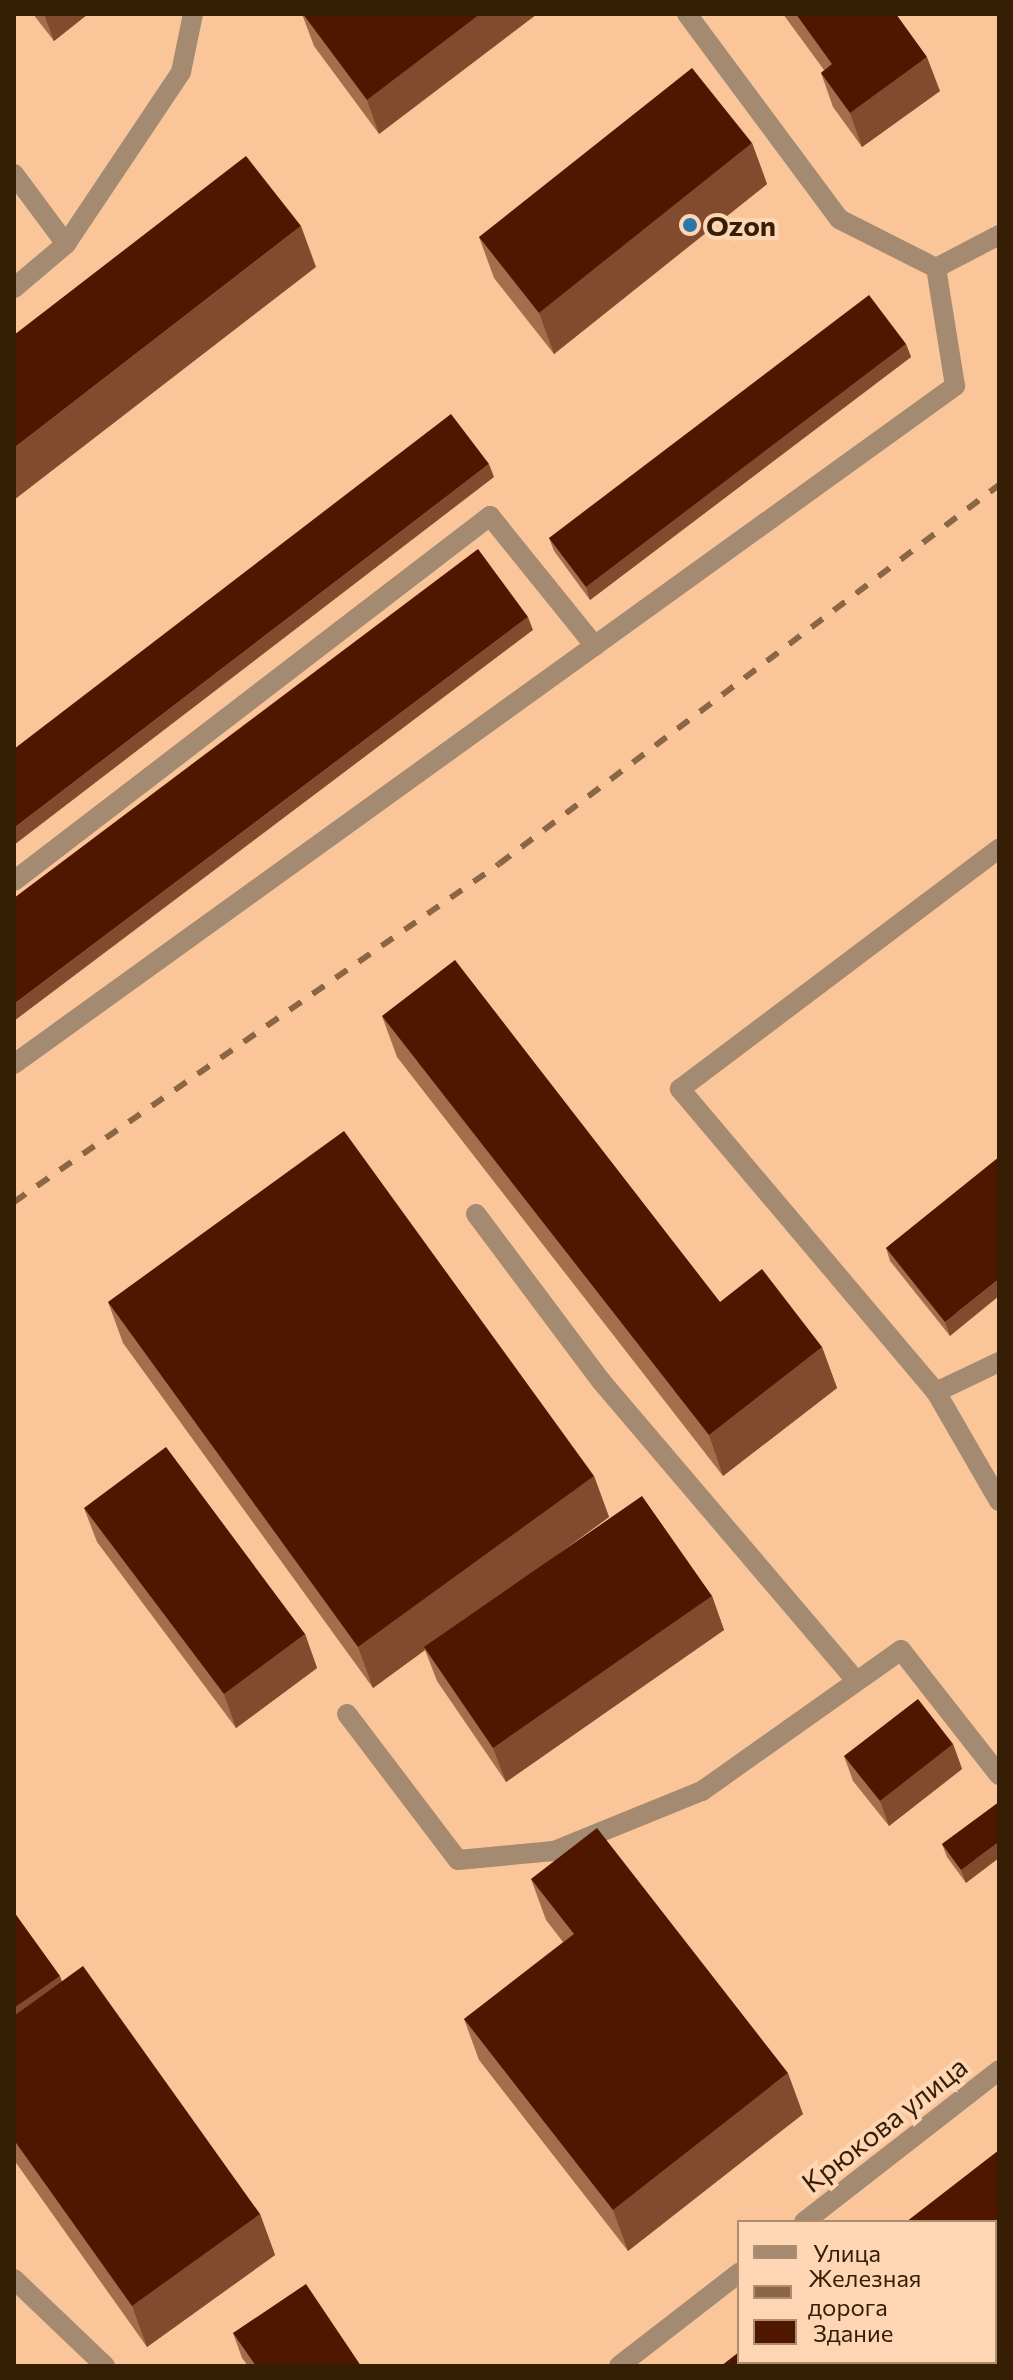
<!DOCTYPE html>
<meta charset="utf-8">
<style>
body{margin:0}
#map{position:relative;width:1013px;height:2380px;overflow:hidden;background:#fac699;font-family:Commissioner,sans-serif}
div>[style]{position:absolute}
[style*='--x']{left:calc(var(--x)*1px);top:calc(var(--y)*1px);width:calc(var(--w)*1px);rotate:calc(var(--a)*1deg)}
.minor>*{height:20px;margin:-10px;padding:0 10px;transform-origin:10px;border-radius:10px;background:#a58a72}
.rail>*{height:6px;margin-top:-3px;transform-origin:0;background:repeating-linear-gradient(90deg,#8a6645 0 14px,transparent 0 28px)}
.wall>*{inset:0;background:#a46e4c}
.shaded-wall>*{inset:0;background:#824b2e}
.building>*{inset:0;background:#4f1600}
.dots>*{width:22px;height:22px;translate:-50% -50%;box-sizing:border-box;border:4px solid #fed6b4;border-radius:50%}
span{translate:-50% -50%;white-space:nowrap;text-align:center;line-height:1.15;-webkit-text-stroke:8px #fed6b4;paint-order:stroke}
.poi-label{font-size:28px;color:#361e05;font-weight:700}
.left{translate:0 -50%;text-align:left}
.street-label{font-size:28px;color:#361e05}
.frame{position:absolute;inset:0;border:16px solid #361e05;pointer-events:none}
.legend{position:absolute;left:737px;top:2220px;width:260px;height:144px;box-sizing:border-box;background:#fed6b4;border:2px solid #ae8c6e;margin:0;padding:10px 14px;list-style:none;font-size:24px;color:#361e05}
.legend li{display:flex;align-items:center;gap:16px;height:40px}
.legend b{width:40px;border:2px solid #ae8c6e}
</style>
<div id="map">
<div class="minor">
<div style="--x:687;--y:14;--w:255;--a:53.4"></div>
<div style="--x:839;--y:219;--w:109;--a:26.8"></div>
<div style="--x:14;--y:174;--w:87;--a:53.4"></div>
<div style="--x:14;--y:288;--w:68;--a:-40.2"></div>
<div style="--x:66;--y:244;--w:207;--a:-56.2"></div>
<div style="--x:181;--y:72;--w:59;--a:-78.3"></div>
<div style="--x:14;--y:881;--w:600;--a:-37.48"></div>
<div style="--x:490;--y:516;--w:167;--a:51.1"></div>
<div style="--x:14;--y:1064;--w:1160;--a:-35.77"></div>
<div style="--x:955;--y:386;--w:120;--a:-99.1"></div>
<div style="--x:936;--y:268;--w:71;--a:-27.6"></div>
<div style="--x:476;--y:1214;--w:209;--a:53.2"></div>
<div style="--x:601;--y:1381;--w:392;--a:49.6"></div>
<div style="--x:999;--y:1362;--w:70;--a:154.5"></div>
<div style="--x:936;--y:1392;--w:126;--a:60"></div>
<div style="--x:936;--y:1392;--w:397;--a:-130.2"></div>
<div style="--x:680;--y:1089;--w:399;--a:-37"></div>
<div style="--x:347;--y:1714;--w:183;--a:52.8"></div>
<div style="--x:458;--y:1860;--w:96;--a:-5.4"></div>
<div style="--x:554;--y:1851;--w:160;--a:-22.1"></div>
<div style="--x:702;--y:1791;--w:244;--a:-35.3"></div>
<div style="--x:901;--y:1650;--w:159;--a:51.9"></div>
<div style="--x:804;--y:2222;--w:247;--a:-37.9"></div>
<div style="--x:14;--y:2279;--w:126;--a:43.7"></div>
<div style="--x:619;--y:2366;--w:152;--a:-37.8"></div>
</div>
<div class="rail">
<div style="--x:14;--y:1202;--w:591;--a:-34.87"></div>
<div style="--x:499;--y:864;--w:627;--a:-37.16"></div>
</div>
<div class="wall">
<div style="clip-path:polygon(33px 14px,88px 14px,54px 41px)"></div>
<div style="clip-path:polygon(302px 14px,537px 14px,379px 134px,314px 46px)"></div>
<div style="clip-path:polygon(783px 14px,896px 14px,940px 91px,862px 147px,833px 107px,821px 73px,824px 70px)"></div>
<div style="clip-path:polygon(752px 143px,767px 184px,554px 354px,494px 278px,479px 237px)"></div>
<div style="clip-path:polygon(906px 344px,911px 357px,590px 600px,554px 551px,549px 538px)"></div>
<div style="clip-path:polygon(382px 1016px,720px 1302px,822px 1347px,837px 1388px,723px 1476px,397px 1057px)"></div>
<div style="clip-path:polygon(999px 1157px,950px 1336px,890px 1261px,886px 1248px)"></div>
<div style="clip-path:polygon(108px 1302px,594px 1476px,609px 1517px,553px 1558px,712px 1596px,724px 1630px,506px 1782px,437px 1681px,425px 1650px,373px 1688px,123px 1343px)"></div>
<div style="clip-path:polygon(84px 1508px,305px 1634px,317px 1668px,236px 1728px,97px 1542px)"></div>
<div style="clip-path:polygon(953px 1744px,962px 1769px,889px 1826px,853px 1781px,844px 1756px)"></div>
<div style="clip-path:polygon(999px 1802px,966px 1883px,947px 1857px,942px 1844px)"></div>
<div style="clip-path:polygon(531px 1879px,803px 2114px,628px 2251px,479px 2060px,464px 2019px,563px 1942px,546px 1920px)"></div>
<div style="clip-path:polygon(14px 1912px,61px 1982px,260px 2214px,275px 2255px,147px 2347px,14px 2160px)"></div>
<div style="clip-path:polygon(233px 2333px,361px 2366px,248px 2366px,242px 2358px)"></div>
</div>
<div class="shaded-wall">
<div style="clip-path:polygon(44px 14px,88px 14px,54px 41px)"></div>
<div style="clip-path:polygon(480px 14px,537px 14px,379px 134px,367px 100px)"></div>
<div style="clip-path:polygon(927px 57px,940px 91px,862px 147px,850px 113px)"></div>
<div style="clip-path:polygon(752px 143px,767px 184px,554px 354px,539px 313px)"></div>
<div style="clip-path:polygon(301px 226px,316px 267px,14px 500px,14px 448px)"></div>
<div style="clip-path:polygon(906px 344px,911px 357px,590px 600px,586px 587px)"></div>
<div style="clip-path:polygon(489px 464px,494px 477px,14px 845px,14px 828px)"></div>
<div style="clip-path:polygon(528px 617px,533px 630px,14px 1021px,14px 1004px)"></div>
<div style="clip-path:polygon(999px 1279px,999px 1296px,950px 1336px,945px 1322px)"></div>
<div style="clip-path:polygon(822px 1347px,837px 1388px,723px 1476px,709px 1435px)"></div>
<div style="clip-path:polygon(594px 1476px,609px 1517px,426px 1650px,424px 1647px,425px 1650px,373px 1688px,358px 1647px)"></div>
<div style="clip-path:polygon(712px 1596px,724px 1630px,506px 1782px,493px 1748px)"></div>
<div style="clip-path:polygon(305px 1634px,317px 1668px,236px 1728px,224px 1694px)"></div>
<div style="clip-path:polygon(953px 1744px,962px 1769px,889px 1826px,880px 1801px)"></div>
<div style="clip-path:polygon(999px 1842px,999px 1858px,966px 1883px,961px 1870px)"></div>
<div style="clip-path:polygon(60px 1976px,72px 2010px,14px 2051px,14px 2008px)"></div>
<div style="clip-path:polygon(788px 2073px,803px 2114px,628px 2251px,613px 2210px)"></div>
<div style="clip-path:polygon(260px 2214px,275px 2255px,147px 2347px,132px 2306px)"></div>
<div style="clip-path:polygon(999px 2265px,999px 2328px,995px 2331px,995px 2268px)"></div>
<div style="clip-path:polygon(874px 2362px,955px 2362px,950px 2366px,869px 2366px)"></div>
</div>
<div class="building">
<div style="clip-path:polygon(303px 14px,480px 14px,367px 100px)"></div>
<div style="clip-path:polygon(796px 14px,896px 14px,927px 57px,850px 113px,821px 73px,832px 64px)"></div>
<div style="clip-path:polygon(692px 68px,752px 143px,539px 313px,479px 237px)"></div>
<div style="clip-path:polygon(246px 156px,301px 226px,14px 448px,14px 335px)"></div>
<div style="clip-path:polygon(869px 295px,906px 344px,586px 587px,549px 538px)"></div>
<div style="clip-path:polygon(451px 414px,489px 464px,14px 828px,14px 749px)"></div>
<div style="clip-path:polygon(478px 549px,528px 617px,14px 1004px,14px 898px)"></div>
<div style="clip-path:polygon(455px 960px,720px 1302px,762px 1269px,822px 1347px,709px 1435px,382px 1016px)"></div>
<div style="clip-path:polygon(344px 1131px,594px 1476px,358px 1647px,108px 1302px)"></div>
<div style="clip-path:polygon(999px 1157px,999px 1279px,945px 1322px,886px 1248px)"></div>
<div style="clip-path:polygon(166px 1447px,305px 1634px,224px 1694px,84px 1508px)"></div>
<div style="clip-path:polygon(642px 1496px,712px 1596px,493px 1748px,424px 1647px)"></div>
<div style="clip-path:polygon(918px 1699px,953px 1744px,880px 1801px,844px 1756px)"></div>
<div style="clip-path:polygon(999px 1802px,999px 1842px,961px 1870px,942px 1844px)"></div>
<div style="clip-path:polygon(597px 1828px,788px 2073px,613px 2210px,464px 2019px,574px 1934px,531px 1879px)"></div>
<div style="clip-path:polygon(14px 1912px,60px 1976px,14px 2008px)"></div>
<div style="clip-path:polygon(83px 1966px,260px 2214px,132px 2306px,14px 2140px,14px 2016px)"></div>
<div style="clip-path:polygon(999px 2150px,999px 2265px,995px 2268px,995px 2222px,906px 2222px)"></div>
<div style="clip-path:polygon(306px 2284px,361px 2366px,256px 2366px,233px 2333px)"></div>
<div style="clip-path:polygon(739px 2352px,739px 2362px,874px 2362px,869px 2366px,721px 2366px)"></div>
</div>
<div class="dots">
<div style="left:690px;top:225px;background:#2a77a9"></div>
</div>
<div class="poi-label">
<span class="left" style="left:706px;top:225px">Ozon</span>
</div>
<div class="street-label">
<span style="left:884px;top:2124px;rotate:-38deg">Крюкова улица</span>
</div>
<div class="frame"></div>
<ul class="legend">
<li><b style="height:10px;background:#a58a72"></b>Улица</li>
<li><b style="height:10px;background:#8a6645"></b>Железная дорога</li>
<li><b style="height:22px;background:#4f1600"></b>Здание</li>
</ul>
</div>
